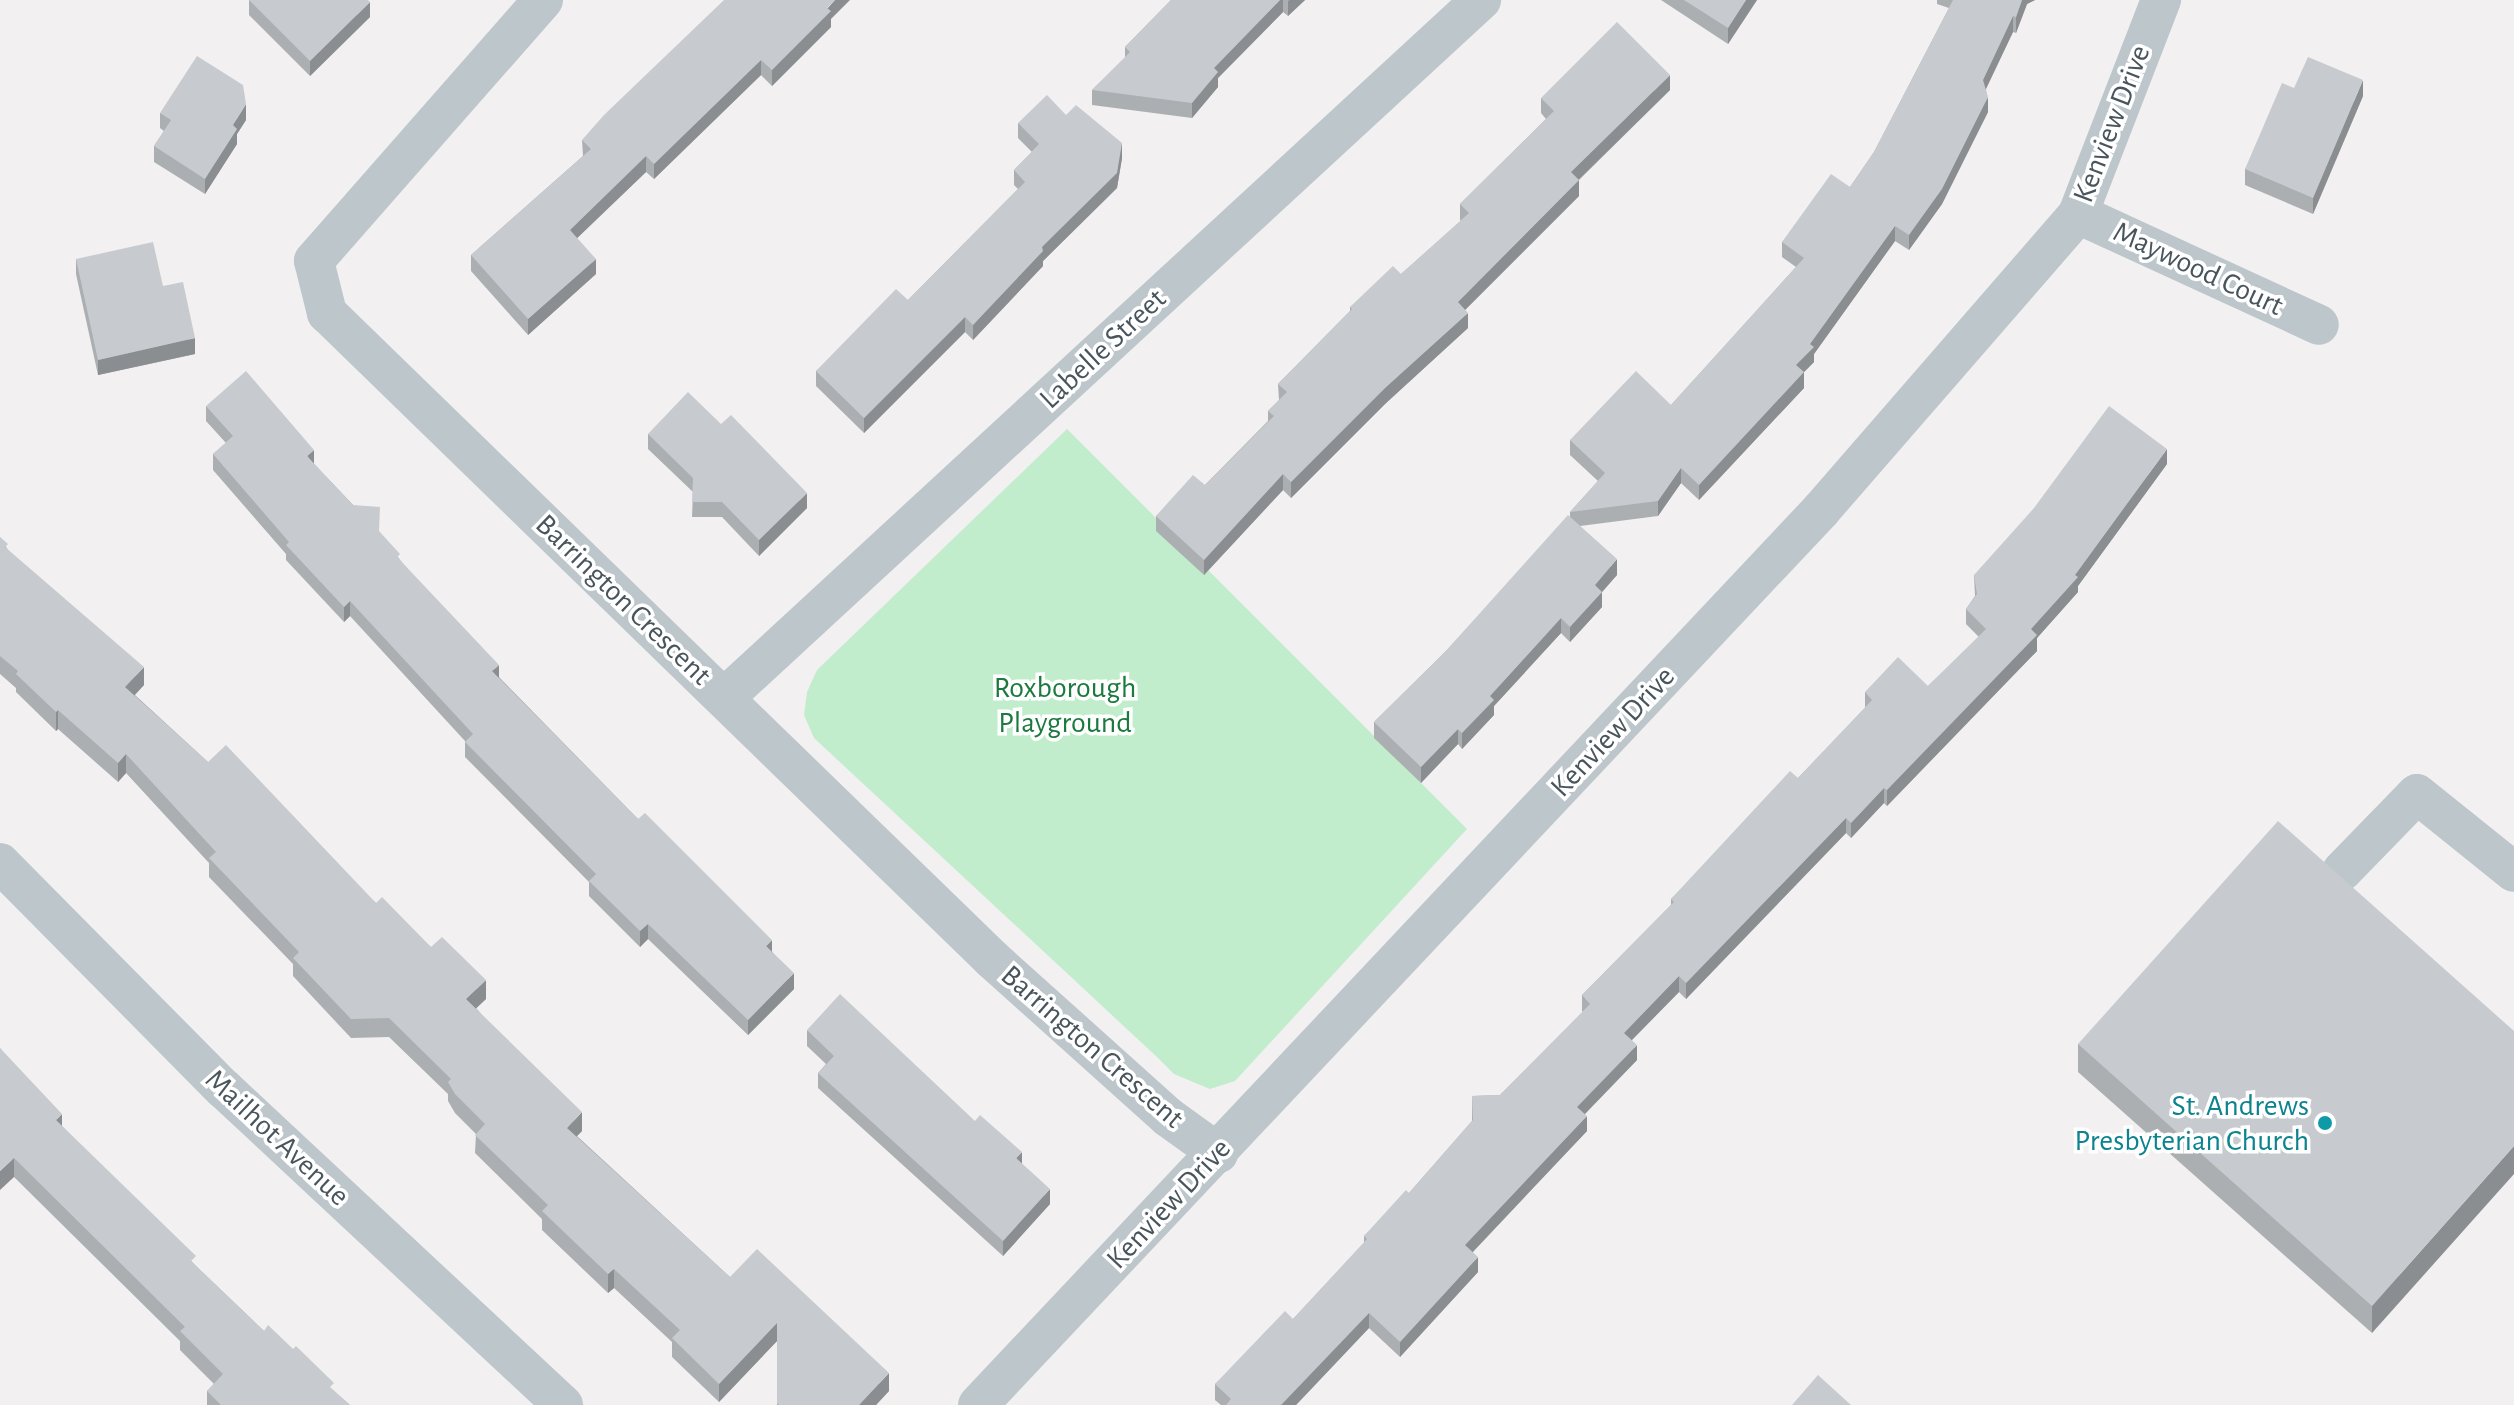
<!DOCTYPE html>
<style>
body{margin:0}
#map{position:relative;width:2514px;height:1405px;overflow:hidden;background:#f2f0f0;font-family:"Alegreya Sans",sans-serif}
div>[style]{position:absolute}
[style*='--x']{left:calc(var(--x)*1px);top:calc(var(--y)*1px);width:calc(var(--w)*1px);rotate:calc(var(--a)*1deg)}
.green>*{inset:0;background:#c1edcc}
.street>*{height:40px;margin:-20px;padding:0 20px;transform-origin:20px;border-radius:20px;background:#bcc6cb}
.wall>*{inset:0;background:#abafb2}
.shaded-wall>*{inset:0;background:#8b8e91}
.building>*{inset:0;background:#c7cbcf}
.dots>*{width:22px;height:22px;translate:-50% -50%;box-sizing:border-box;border:4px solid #fff;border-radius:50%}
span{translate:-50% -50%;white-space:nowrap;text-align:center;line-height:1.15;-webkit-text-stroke:7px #fff;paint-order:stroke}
.street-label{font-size:30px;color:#48555c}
.park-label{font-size:30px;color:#1c7a3f}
.culture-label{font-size:30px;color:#0d838f}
.right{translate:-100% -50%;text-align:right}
</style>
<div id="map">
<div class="green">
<div style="clip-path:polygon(1067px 429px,1467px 829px,1235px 1081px,1210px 1089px,1174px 1074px,1157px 1057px,814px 738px,804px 715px,807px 692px,817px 670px)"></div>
</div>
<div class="street">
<div style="--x:543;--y:0;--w:347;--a:131.3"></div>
<div style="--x:314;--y:261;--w:54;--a:76"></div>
<div style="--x:327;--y:313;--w:927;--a:44.17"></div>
<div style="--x:992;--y:959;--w:237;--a:41.9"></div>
<div style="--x:1168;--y:1117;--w:62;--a:35.8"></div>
<div style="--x:2078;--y:214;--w:265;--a:24.7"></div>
<div style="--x:724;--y:698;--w:1030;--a:-42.68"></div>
<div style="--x:0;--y:863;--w:317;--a:45.3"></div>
<div style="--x:223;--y:1088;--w:465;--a:43"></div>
<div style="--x:2342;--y:871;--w:107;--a:-45.8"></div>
<div style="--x:2417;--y:794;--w:124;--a:38.8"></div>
<div style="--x:978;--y:1405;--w:1230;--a:-46.71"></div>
<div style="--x:1821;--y:510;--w:392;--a:-49"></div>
<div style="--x:2078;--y:214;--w:230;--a:-68.8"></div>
</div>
<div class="wall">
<div style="clip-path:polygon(249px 0,370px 17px,310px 76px,249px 15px)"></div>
<div style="clip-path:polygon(1171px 0,1305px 0,1288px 16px,1283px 12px,1218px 78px,1218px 87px,1192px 118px,1092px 105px,1092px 90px,1125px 58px,1125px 47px)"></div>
<div style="clip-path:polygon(1661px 0,1757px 0,1728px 44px)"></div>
<div style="clip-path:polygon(1937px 0,2035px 0,2027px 4px,2016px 33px,2013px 32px,1986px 89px,1988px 112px,1942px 204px,1909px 250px,1895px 241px,1814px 354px,1814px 362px,1804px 372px,1804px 388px,1699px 500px,1681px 483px,1658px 516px,1580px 526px,1617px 575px,1602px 591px,1602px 607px,1570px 642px,1561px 633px,1494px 706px,1494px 715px,1462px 749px,1458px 744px,1421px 783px,1374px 738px,1374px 722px,1445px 652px,1570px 517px,1570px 512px,1598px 481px,1570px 455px,1570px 440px,1671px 405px,1796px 267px,1782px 257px,1782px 242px,1850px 187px,1874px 152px,1949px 8px,1937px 4px)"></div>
<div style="clip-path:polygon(831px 19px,831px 27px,772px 86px,761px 75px,654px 179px,646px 172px,577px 238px,596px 274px,528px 335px,471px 271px,471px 255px,583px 156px,582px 140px)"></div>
<div style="clip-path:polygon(1670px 90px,1579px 180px,1579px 196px,1465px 310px,1468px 328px,1385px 404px,1291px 498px,1283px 490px,1204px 575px,1156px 531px,1156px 516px,1205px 485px,1268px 421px,1268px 411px,1279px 400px,1278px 384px,1350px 311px,1350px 307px,1401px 274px,1461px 221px,1460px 220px,1460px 204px,1546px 119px,1541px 113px,1541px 98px)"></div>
<div style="clip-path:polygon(2363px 96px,2313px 214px,2245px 185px,2245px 169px)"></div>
<div style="clip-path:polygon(160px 113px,246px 120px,237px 134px,237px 144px,205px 194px,154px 162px,154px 146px,164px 131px,160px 128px)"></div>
<div style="clip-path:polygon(1066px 115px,1122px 158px,1117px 188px,1043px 261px,1043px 266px,973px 340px,965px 332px,864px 433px,816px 386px,816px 371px,908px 300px,1018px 189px,1014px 185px,1014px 170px,1032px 152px,1018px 138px,1018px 123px)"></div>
<div style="clip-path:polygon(76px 259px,163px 286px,195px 354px,98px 375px,76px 274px)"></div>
<div style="clip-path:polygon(206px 406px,314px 464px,379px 532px,400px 560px,499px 677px,638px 819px,772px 951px,794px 989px,748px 1035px,648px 939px,640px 947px,589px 896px,589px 882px,465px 757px,465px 741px,350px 616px,344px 622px,286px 560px,286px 554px,213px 470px,213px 454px,226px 443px,206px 421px)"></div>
<div style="clip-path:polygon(721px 424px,807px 508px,759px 556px,722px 517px,692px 517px,693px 492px,648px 449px,648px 434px)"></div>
<div style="clip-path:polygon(2167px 464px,2078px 586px,2078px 592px,2037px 638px,2037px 651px,1887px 806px,1884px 803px,1851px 838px,1846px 833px,1686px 999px,1679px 992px,1632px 1040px,1637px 1060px,1585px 1114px,1587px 1131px,1473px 1252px,1478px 1272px,1400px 1357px,1369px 1328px,1296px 1405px,1221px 1405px,1215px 1400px,1215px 1384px,1293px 1319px,1364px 1243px,1364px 1236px,1409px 1193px,1472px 1121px,1472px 1096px,1500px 1095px,1583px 1012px,1582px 1011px,1582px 995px,1671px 905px,1671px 899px,1798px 778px,1865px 708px,1865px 692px,1928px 686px,1979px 637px,1966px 624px,1966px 609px,1975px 596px,1974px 575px)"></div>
<div style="clip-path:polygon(0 537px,8px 550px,144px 685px,135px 695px,208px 762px,376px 903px,431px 947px,486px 999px,476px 1008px,582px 1131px,577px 1136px,730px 1277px,889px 1391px,876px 1405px,777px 1405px,777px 1341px,719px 1402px,672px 1357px,672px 1342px,614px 1288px,608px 1293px,542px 1230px,542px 1219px,475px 1153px,476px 1134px,455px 1113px,448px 1101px,448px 1094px,389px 1037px,351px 1038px,293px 976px,293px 964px,209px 877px,209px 863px,126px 773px,118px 782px,58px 729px,56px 731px,16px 692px,16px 688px,0 674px)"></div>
<div style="clip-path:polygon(807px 1030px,1022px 1164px,1050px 1204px,1003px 1256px,818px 1088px,818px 1073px,826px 1064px,807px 1046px)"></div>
<div style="clip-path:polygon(2514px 1031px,2372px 1333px,2078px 1072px,2078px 1044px)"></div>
<div style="clip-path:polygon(0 1048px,62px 1126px,196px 1266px,264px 1331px,350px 1405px,207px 1405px,207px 1391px,214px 1384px,180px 1350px,180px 1341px,14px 1177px)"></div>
</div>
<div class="shaded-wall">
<div style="clip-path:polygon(835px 0,850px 0,831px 19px,831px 27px,772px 86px,772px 70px)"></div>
<div style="clip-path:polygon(1280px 0,1283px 0,1283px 12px,1218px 78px,1218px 87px,1192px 118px,1192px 103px,1214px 68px)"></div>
<div style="clip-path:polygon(1290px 0,1305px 0,1288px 16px,1288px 1px)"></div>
<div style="clip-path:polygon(1746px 0,1757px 0,1728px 44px,1728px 28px)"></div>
<div style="clip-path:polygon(2022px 0,2035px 0,2027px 4px,2016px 33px,2016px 17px)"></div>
<div style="clip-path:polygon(370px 2px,370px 17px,310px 76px,310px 61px)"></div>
<div style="clip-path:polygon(2013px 16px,2013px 32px,1983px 95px,1983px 80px)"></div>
<div style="clip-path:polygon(761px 60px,761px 75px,654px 179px,654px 164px)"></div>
<div style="clip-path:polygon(1670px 75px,1670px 90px,1571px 187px,1571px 172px)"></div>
<div style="clip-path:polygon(2363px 80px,2363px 96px,2313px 214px,2313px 198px)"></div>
<div style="clip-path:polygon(1988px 97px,1988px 112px,1942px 204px,1909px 250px,1909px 235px)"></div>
<div style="clip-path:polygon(246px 104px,246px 120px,237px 134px,237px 144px,205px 194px,205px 179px,233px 125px)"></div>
<div style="clip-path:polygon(1122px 143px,1122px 158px,1117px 188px,1043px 261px,1043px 266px,973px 340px,973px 325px,1042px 247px)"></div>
<div style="clip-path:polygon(646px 156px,646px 172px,570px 245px,570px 230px)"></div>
<div style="clip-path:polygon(1579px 180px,1579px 196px,1458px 317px,1458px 302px)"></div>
<div style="clip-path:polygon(1895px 226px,1895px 241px,1814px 354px,1814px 362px,1804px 372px,1804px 388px,1699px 500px,1699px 485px,1796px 365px,1810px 344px)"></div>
<div style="clip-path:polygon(596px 259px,596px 274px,528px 335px,528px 319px)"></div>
<div style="clip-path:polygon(1468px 313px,1468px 328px,1385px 404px,1291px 498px,1291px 482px,1385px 388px)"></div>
<div style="clip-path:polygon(965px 317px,965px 332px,864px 433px,864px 418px)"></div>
<div style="clip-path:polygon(195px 338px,195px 354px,98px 375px,98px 360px)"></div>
<div style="clip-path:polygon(2167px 449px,2167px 464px,2078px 586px,2078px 592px,2037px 638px,2037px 651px,1887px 806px,1887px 790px,2031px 629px,2075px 575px)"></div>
<div style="clip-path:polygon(314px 450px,314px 465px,307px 456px)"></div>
<div style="clip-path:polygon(1681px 468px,1681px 483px,1658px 516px,1658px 501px)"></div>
<div style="clip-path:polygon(1283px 474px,1283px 490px,1204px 575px,1204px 560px)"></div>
<div style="clip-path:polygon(807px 493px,807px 508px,759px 556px,759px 540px)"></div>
<div style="clip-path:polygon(1617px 559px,1617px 575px,1597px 598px,1602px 592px,1602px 607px,1570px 642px,1570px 627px,1595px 585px)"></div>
<div style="clip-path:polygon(350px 601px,350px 616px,344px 622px,344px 607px)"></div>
<div style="clip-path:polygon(1561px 618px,1561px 633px,1494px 706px,1494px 715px,1462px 749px,1462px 733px,1490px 696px)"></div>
<div style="clip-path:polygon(499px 665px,499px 680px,492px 671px)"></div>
<div style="clip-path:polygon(144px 667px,144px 685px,125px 705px,125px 687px)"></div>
<div style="clip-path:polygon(58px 710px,58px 729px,56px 731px,56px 712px)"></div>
<div style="clip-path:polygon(1458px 729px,1458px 744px,1421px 783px,1421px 767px)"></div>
<div style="clip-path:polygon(126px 754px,126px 773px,118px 782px,118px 763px)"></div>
<div style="clip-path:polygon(1884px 788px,1884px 803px,1851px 838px,1851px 823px)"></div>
<div style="clip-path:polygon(1846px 818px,1846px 833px,1686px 999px,1686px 983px)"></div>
<div style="clip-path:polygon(648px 924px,648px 939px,640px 947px,640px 931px)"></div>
<div style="clip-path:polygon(772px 940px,772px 955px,766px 946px)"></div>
<div style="clip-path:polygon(794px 973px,794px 989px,748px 1035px,748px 1020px)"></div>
<div style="clip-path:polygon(1679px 976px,1679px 992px,1624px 1048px,1624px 1033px)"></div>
<div style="clip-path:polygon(486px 980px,486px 999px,466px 1018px,466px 999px)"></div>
<div style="clip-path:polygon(1637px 1045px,1637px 1060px,1577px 1122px,1577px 1107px)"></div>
<div style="clip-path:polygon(582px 1112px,582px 1131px,567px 1146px,567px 1128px)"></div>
<div style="clip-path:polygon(62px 1114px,62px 1133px,56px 1120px)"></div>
<div style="clip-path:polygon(1587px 1116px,1587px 1131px,1465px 1260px,1465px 1245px)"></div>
<div style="clip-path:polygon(2514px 1146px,2514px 1174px,2372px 1333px,2372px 1306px)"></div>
<div style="clip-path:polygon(1022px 1152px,1022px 1168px,1016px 1158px)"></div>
<div style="clip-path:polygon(14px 1158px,14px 1177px,0 1190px,0 1171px)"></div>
<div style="clip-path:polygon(1050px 1189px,1050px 1204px,1003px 1256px,1003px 1241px)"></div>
<div style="clip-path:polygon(1478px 1257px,1478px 1272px,1400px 1357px,1400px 1342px)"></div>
<div style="clip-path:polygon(614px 1269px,614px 1288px,608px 1293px,608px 1274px)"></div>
<div style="clip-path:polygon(1369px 1313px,1369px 1328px,1296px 1405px,1281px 1405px)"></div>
<div style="clip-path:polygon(777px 1323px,777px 1341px,719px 1402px,719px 1384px)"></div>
<div style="clip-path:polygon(889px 1373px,889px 1391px,876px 1405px,859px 1405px)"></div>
</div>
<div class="building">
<div style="clip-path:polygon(249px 0,368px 0,370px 2px,310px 61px)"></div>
<div style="clip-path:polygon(724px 0,835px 0,827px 8px,831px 11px,772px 70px,761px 60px,654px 164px,646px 156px,570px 230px,596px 259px,528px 319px,471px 255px,591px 149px,582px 140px,604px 115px)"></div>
<div style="clip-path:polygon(1171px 0,1280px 0,1214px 68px,1218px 72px,1192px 103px,1092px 90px,1130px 52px,1125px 47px)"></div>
<div style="clip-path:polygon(1684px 0,1746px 0,1728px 28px)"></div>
<div style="clip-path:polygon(1953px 0,2022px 0,2016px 17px,2013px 16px,1983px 80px,1988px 97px,1942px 189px,1909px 235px,1895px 226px,1810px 344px,1814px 347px,1796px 365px,1804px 372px,1699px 485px,1681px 468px,1658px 501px,1570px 512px,1605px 473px,1570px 440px,1636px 371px,1671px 405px,1804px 258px,1782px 242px,1831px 174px,1850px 187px,1874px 152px)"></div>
<div style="clip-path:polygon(1617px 22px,1670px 75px,1571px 172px,1579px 180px,1458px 302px,1468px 313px,1385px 388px,1291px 482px,1283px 474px,1204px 560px,1156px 516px,1193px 475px,1205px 485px,1274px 416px,1268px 411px,1287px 392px,1278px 384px,1352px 309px,1350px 307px,1393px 266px,1401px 274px,1469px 213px,1460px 204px,1554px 111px,1541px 98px)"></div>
<div style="clip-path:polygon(197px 56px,243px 85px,246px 104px,233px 125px,237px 129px,205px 179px,154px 146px,171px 120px,160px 113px)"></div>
<div style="clip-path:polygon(2308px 57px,2363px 80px,2313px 198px,2245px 169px,2282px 83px,2294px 88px)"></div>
<div style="clip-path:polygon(1047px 95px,1066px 115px,1076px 105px,1122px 143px,1117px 173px,1042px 247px,1043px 251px,973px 325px,965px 317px,864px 418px,816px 371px,896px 289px,908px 300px,1025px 182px,1014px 170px,1039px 144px,1018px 123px)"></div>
<div style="clip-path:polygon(153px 242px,163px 286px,183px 282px,195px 338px,98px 360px,76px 259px)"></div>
<div style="clip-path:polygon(246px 371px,314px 450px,307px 456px,353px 505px,380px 507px,379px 531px,400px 554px,397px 557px,499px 665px,492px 671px,638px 819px,645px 813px,772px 940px,766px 946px,794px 973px,748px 1020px,648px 924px,640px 931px,589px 881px,596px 874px,465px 742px,473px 734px,350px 601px,344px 607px,286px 545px,289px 542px,213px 454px,233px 436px,206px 406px)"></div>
<div style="clip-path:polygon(688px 392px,721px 424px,731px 415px,807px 493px,759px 540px,722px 502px,692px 502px,693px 478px,648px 434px)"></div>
<div style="clip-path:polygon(2109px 406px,2167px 449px,2075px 575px,2078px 577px,2031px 629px,2037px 635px,1887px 790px,1884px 788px,1851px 823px,1846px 818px,1686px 983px,1679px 976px,1624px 1033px,1637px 1045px,1577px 1107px,1587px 1116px,1465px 1245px,1478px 1257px,1400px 1342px,1369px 1313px,1281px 1405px,1226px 1405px,1231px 1399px,1215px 1384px,1285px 1311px,1293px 1319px,1367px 1239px,1364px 1236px,1406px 1190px,1409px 1193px,1473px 1120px,1472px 1096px,1500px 1095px,1590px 1004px,1582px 995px,1674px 902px,1671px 899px,1790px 771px,1798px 778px,1872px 700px,1865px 692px,1898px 657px,1928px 686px,1986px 629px,1966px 609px,1977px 594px,1974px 575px,2034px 508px)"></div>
<div style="clip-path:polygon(1568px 515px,1617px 559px,1595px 585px,1602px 592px,1570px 627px,1561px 618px,1490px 696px,1494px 700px,1462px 733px,1458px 729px,1421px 767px,1374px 722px,1445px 652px)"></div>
<div style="clip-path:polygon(0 537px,8px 544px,5px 547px,144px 667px,125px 687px,208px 762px,226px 745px,376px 903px,382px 897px,431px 947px,442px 937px,486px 980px,466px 999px,582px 1112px,567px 1128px,730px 1277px,757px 1249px,889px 1373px,859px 1405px,779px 1405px,777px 1403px,777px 1323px,719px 1384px,672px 1338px,680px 1330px,614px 1269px,608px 1274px,542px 1211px,548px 1205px,475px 1135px,485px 1124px,455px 1094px,448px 1082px,451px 1079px,389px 1018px,351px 1019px,293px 958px,299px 952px,209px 858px,216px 852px,126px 754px,118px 763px,58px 710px,56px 712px,16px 674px,18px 671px,0 656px)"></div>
<div style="clip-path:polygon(2278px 821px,2514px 1031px,2514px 1146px,2372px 1306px,2078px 1044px)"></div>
<div style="clip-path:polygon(840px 994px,975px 1121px,980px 1115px,1022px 1152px,1016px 1158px,1050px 1189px,1003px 1241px,818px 1073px,834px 1056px,807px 1030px)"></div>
<div style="clip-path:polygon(0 1048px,62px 1114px,56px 1120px,196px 1256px,191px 1261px,264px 1331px,268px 1325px,293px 1349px,296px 1346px,334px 1383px,330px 1387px,350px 1405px,221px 1405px,207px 1391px,223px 1374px,180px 1331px,185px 1327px,14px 1158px,0 1171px)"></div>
<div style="clip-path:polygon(1818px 1375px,1851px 1405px,1792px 1405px)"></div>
</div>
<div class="dots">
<div style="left:2325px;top:1123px;background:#0f9aa8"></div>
</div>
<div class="street-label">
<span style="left:2112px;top:124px;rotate:-69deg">Kenview Drive</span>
<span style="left:2198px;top:269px;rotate:25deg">Maywood Court</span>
<span style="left:1103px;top:349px;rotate:-43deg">Labelle Street</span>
<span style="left:623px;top:600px;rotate:44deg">Barrington Crescent</span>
<span style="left:1613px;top:732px;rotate:-47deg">Kenview Drive</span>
<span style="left:1092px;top:1047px;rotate:41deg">Barrington Crescent</span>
<span style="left:277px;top:1138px;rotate:43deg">Mailhot Avenue</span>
<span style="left:1169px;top:1204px;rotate:-47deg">Kenview Drive</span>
</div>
<div class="park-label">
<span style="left:1065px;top:705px">Roxborough<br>Playground</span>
</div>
<div class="culture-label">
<span class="right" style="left:2309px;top:1123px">St. Andrews<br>Presbyterian Church</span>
</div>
</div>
